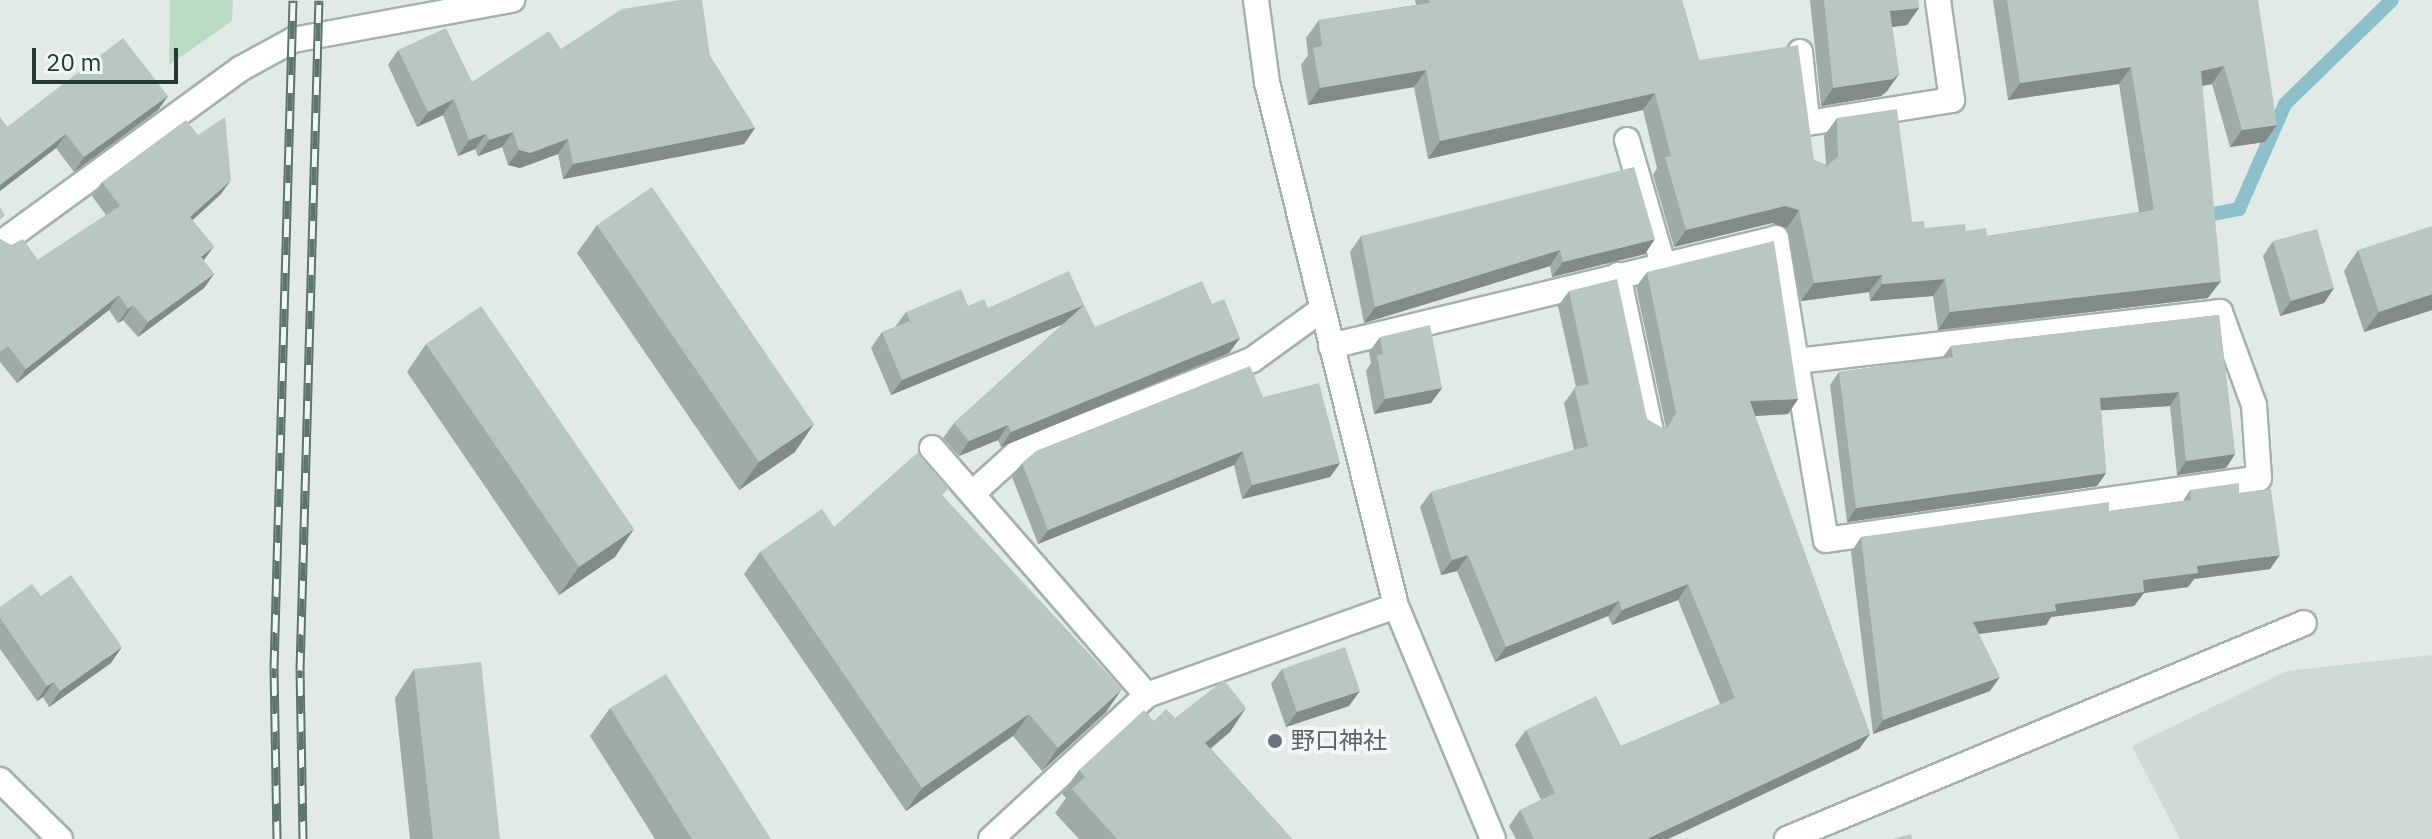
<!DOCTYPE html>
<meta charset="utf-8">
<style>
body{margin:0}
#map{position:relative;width:2432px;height:839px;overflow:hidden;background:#e1eae6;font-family:"IBM Plex Sans","Noto Sans JP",sans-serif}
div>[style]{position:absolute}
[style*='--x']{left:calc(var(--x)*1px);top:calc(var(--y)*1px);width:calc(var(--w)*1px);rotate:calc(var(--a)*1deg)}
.built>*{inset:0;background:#cfdad5}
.green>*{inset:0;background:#bbdac4}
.stream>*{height:14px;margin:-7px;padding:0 7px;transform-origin:7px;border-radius:7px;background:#8dc0cb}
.roads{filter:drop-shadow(2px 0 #a4b1ad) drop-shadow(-2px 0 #a4b1ad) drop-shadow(0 2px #a4b1ad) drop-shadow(0 -2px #a4b1ad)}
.minor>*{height:24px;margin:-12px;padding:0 12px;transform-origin:12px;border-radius:12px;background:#fff}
.rail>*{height:9px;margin-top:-4.5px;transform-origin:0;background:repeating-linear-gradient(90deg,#f1f7f4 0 18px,#5d756f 0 36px);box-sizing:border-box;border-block:2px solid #5d756f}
.wall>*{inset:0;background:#9faba7}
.shaded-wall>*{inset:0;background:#828b88}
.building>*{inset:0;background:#b9c7c2}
.dots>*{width:22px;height:22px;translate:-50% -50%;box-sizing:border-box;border:4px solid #f1f7f4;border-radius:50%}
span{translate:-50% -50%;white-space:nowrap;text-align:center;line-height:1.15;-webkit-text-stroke:8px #f1f7f4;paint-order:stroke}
.worship-label{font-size:24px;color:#5b616d}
.left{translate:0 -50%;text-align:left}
.scale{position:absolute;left:32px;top:48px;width:146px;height:36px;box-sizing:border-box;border:4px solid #233933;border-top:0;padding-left:10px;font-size:24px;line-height:28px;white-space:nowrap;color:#233933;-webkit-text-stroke:6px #f1f7f4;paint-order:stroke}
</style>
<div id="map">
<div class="built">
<div style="clip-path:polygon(2432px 655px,2432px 839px,2180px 839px,2132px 746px,2287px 671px)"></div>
</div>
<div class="green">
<div style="clip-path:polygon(170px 0,233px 0,232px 21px,169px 65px)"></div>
</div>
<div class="stream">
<div style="--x:2198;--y:217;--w:42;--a:-11"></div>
<div style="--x:2239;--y:209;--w:115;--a:-66.3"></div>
<div style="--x:2285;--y:104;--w:149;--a:-44.2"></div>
</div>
<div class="roads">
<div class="minor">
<div style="--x:1256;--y:0;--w:83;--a:82.4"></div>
<div style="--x:1267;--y:82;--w:540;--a:76.17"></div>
<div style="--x:1396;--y:606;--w:252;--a:67.4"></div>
<div style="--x:1800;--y:52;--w:58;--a:84.1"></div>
<div style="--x:1808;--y:123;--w:146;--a:-9.1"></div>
<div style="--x:1952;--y:100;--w:101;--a:-98"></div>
<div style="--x:1627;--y:140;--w:129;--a:73.8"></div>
<div style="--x:0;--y:244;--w:297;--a:-36.1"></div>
<div style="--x:240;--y:69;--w:60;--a:-28.7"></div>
<div style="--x:293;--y:40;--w:223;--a:-10.4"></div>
<div style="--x:1618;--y:275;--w:159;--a:78.1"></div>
<div style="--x:1331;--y:346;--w:458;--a:-13.6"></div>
<div style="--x:1776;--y:238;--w:125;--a:80.8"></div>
<div style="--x:1796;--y:361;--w:181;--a:80.5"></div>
<div style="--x:1826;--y:540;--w:437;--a:-8.1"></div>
<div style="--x:2259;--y:478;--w:73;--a:-93.9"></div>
<div style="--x:2254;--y:405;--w:99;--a:-110.1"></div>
<div style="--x:2220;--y:312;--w:427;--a:173.4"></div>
<div style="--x:932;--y:448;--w:327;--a:49"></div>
<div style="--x:974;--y:492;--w:59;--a:-42.3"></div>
<div style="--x:1018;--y:452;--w:251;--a:-21.5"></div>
<div style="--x:1252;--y:360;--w:85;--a:-35.9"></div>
<div style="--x:0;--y:780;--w:84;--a:44.5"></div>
<div style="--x:991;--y:839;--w:212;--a:-42.7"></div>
<div style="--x:1147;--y:695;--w:264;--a:-19.7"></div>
<div style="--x:1787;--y:839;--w:560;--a:-22.67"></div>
</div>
</div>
<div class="rail">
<div style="--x:277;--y:839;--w:171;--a:-91"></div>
<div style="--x:274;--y:668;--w:668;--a:-88.37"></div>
<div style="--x:303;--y:839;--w:169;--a:-91"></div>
<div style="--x:300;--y:670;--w:670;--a:-88.38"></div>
</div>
<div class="wall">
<div style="clip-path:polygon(1415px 0,1682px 0,1699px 60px,1814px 160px,1826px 165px,1824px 136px,1837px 118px,1912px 222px,1925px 228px,1966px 231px,1987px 236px,2139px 212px,2119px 84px,2008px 100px,1993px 0,2258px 0,2265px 142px,2230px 147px,2212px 84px,2202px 86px,2208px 298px,1938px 330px,1933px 296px,1870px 301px,1869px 292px,1801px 301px,1787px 228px,1772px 223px,1674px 247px,1653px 175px,1657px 168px,1643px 110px,1428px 159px,1414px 87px,1308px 105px,1301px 65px,1308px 55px,1306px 38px,1319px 20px,1416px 5px)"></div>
<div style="clip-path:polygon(1810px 0,1918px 0,1919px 8px,1907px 25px,1892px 27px,1899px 74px,1887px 91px,1881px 96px,1821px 106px)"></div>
<div style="clip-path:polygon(561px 49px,710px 56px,755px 128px,744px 144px,563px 179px,558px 154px,520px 168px,508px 165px,502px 147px,478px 156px,475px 149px,458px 156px,443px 115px,417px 127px,388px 65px,398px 50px,472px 82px)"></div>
<div style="clip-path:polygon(168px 96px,158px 110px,74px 172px,56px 148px,0 191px,0 117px,7px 127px)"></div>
<div style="clip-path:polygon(102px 182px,221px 194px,193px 220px,204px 261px,214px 274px,204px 288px,138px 337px,123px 320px,118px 323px,109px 310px,17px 383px,0 362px,0 239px,38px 260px,106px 215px,92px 196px)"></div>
<div style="clip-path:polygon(597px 225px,795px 452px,739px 490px,577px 253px)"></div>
<div style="clip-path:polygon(1361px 236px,1645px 254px,1552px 277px,1550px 266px,1364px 323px,1350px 252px)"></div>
<div style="clip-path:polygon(2273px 241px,2334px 288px,2324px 303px,2280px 316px,2263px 256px)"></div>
<div style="clip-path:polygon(2358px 250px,2432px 310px,2364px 332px,2344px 271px)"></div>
<div style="clip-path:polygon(1647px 272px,1798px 399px,1788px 414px,1755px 416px,1870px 734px,1859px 749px,1668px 839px,1516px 839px,1509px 826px,1520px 810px,1541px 800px,1515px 745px,1526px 730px,1621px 746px,1720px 704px,1678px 600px,1612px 625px,1608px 616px,1495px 662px,1457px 571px,1441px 575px,1420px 507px,1431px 492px,1574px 450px,1564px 403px,1576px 387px,1558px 306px,1569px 291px,1647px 419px,1665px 430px,1666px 428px,1636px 287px)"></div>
<div style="clip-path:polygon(1212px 304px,1240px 338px,1229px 353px,1001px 447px,998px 440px,959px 456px,943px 438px,954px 423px,1063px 324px,891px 395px,871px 348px,882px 332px,895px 327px,906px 312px,968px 306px,988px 308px,1095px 327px)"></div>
<div style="clip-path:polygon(2219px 315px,2235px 454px,2226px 468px,2177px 475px,2170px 406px,2101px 410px,2106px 473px,2097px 486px,1847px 522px,1830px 385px,1839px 372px,1942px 358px,1951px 346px)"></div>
<div style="clip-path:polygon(1380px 337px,1442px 388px,1431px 403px,1374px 414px,1366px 371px,1371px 363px,1369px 352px)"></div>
<div style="clip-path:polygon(426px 344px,615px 557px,559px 595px,407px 372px)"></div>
<div style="clip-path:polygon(1263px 397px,1340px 463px,1330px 477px,1242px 499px,1234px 465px,1038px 544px,1012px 477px,1022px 463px)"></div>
<div style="clip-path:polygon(2190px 490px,2239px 493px,2270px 569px,2194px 579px,2188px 587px,2144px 593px,2134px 606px,2051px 617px,2046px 625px,1979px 634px,1990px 691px,1873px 734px,1851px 552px,1861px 537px,2109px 511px,2183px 501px)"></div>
<div style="clip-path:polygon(943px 496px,1106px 712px,1042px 771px,1013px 736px,906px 811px,744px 574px,760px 552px,834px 527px)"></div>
<div style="clip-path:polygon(41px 596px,111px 663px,49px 707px,43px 697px,37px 701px,0 649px,0 607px)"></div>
<div style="clip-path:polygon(414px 669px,500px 839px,410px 839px,395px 698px)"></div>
<div style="clip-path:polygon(1282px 669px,1349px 706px,1286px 727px,1271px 684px)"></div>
<div style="clip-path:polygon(610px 708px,771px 839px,655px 839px,590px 736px)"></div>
<div style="clip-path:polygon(1175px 718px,1230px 732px,1210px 748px,1292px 839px,1079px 839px,1055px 813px,1066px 798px,1062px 794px,1079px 770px,1154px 721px)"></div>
</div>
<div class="shaded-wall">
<div style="clip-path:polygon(1919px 8px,1907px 25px,1878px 29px,1890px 11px)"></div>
<div style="clip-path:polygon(2224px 66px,2212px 84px,2189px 88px,2201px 71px)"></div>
<div style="clip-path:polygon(2131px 67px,2119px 84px,2008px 100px,2020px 83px)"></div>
<div style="clip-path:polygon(1426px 70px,1414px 87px,1308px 105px,1320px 88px)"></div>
<div style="clip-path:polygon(1899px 74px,1887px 91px,1881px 96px,1821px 106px,1833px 88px)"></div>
<div style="clip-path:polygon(1655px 93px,1643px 110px,1428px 159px,1440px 141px)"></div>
<div style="clip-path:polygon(168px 96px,158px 110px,74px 172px,84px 157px)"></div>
<div style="clip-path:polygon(454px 99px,443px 115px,417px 127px,428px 112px)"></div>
<div style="clip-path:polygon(2277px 125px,2265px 142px,2230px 147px,2242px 130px)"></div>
<div style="clip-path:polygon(755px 128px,744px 144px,563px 179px,573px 164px)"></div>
<div style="clip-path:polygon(513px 132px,502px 147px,478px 156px,489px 140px)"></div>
<div style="clip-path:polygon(66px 134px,56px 148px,0 191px,0 185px)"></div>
<div style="clip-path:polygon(486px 134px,475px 149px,458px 156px,469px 140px)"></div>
<div style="clip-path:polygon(568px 139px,558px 154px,520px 168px,508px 165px,519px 150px)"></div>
<div style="clip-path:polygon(231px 180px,221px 194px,180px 231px,190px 217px)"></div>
<div style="clip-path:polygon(1785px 206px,1799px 210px,1787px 228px,1772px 223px,1674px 247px,1686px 230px)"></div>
<div style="clip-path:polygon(1655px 239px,1645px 254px,1552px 277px,1563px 262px)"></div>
<div style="clip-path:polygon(214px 246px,204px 260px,201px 257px)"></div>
<div style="clip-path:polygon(1560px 250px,1550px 266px,1364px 323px,1375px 307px)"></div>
<div style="clip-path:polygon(214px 274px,204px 288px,138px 337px,148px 322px)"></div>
<div style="clip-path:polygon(1882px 275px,1869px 292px,1801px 301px,1814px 283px)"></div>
<div style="clip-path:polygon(1945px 279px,1933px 296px,1870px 301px,1882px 284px)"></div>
<div style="clip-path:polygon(2221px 281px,2208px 298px,1938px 330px,1950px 312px)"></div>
<div style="clip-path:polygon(2334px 288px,2324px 303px,2280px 316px,2291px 301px)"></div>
<div style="clip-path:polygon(2432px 294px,2432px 310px,2364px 332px,2379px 312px)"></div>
<div style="clip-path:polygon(119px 295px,109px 310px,17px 383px,26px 369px)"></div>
<div style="clip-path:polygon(133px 305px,123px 320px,118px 323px,128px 309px)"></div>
<div style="clip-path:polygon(1084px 305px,1073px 320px,891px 395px,902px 380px)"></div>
<div style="clip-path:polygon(1240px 338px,1229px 353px,1001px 447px,1011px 432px)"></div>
<div style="clip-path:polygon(1442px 388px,1431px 403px,1374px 414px,1385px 399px)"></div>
<div style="clip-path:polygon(2179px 392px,2170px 406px,2091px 411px,2100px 398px)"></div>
<div style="clip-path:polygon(1798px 399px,1788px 414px,1739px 417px,1750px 401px)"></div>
<div style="clip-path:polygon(814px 424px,795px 452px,739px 490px,759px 462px)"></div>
<div style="clip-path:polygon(1008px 425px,998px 440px,959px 456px,969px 441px)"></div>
<div style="clip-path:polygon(1243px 451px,1234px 465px,1038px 544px,1048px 530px)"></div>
<div style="clip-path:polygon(2235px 454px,2226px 468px,2177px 475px,2186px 461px)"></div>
<div style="clip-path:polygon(1340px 463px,1330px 477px,1242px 499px,1252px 485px)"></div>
<div style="clip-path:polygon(2106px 473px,2097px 486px,1847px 522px,1856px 508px)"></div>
<div style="clip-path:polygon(634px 529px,615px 557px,559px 595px,579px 567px)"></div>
<div style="clip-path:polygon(1468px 555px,1457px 571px,1441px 575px,1452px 560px)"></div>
<div style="clip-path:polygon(2280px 555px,2270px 569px,2194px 579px,2188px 587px,2144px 593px,2134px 606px,2051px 617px,2046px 625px,1963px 636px,1973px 622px,2055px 604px,2197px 566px)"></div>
<div style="clip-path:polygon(1688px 584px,1678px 600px,1612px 625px,1622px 610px)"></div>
<div style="clip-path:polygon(1619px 601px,1608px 616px,1495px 662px,1506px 647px)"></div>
<div style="clip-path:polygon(122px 647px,111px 663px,49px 707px,60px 691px)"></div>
<div style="clip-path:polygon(2000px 677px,1990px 691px,1873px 734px,1883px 720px)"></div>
<div style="clip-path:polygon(54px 682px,43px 697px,37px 701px,47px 686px)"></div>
<div style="clip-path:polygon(1122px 689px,1106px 712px,1042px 771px,1058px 748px)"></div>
<div style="clip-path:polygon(1360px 691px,1349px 706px,1286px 727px,1297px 712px)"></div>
<div style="clip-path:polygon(1246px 708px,1230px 732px,1189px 767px,1205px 743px)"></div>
<div style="clip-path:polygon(1029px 714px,1013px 736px,906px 811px,922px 788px)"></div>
<div style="clip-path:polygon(1870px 734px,1859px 749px,1668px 839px,1647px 839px)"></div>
</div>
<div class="building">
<div style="clip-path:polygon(680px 0,702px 0,710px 56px,755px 128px,573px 164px,568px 139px,530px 153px,519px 150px,513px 132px,489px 140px,486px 134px,469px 140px,454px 99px,428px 112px,398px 50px,446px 28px,472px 82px,549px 31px,561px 49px,622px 9px)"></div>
<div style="clip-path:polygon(1429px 0,1682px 0,1699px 60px,1798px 45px,1814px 160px,1826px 166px,1838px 157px,1837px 118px,1897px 109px,1912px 222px,1924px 221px,1925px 228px,1965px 224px,1966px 231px,1986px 228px,1987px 236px,2154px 210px,2131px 67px,2020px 83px,2007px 0,2258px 0,2277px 125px,2242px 130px,2224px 66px,2201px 71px,2221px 281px,1950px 312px,1945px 279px,1882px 284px,1882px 275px,1814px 283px,1799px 210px,1785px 206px,1686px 230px,1665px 157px,1671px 156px,1655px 93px,1440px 141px,1426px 70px,1320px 88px,1313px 48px,1322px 46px,1319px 20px,1430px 3px)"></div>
<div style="clip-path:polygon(1824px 0,1918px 0,1919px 8px,1890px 11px,1899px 74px,1893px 79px,1833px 88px)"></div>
<div style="clip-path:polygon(123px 38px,168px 96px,84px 157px,66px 134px,0 185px,0 117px,7px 127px)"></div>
<div style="clip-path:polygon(225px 117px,231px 180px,190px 217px,214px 246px,201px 257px,214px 274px,148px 322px,133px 305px,128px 309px,119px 295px,26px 369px,8px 346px,0 352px,0 239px,11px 245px,23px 239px,38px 260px,120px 206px,102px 182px,186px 120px,198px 135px)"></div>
<div style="clip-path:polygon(1634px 167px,1655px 239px,1563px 262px,1560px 250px,1375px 307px,1361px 236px)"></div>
<div style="clip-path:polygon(652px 187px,814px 424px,759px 462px,597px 225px)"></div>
<div style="clip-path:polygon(0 207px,5px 215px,0 220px)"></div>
<div style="clip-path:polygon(2432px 226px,2432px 294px,2379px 312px,2358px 250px)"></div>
<div style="clip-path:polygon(2317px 229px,2334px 288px,2291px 301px,2273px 241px)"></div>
<div style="clip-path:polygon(1774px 241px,1798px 399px,1750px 401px,1870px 734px,1647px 839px,1534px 839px,1520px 810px,1555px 793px,1526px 730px,1596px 696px,1621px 746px,1735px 698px,1688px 584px,1622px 610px,1619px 601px,1506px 647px,1468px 555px,1452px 560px,1431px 492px,1588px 446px,1574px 387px,1589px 384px,1569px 291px,1617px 279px,1647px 419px,1666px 430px,1676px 413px,1647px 272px)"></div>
<div style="clip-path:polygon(1069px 271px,1084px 305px,902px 380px,882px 332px,910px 321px,906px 312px,961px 289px,968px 306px,984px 299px,988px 308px)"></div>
<div style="clip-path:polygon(1202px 281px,1212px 304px,1224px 299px,1240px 338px,1011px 432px,1008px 425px,969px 441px,954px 423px,1084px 305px,1095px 327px)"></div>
<div style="clip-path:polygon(481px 306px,634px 529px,579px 567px,426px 344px)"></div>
<div style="clip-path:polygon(2219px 315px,2235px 454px,2186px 461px,2179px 392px,2100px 398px,2106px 473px,1856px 508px,1839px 372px,1953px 357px,1951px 346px)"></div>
<div style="clip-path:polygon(1430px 325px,1442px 388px,1385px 399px,1377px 355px,1383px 354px,1380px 337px)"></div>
<div style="clip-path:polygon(1250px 366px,1263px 397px,1319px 383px,1340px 463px,1252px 485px,1243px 451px,1048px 530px,1022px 463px,1036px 451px)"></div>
<div style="clip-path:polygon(917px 453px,949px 488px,942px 495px,1122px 689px,1058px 748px,1029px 714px,922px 788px,760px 552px,822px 509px,834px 527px)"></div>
<div style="clip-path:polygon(2239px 483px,2239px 493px,2271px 489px,2280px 555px,2197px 566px,2198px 573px,2143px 580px,2144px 592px,2055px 604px,2056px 611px,1973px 622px,2000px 677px,1883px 720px,1861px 537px,2109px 502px,2109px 511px,2191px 500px,2190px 490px)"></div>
<div style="clip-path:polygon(71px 575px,122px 647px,60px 691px,54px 682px,47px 686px,0 618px,0 607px,32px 584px,41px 596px)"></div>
<div style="clip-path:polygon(1345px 647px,1360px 691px,1297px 712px,1282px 669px)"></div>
<div style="clip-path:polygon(481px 662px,500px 839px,433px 839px,414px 669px)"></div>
<div style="clip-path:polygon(666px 674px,771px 839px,692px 839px,610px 708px)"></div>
<div style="clip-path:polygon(1224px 680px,1246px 708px,1205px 743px,1292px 839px,1117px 839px,1072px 789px,1085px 777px,1079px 770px,1144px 710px,1154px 721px,1166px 709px,1175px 718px)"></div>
<div style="clip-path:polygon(1911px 834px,1912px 839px,1893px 839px)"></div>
</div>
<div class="dots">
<div style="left:1275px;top:741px;background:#6b7280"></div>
</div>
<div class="worship-label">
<span class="left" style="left:1291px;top:741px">野口神社</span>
</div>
<div class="scale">20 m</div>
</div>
